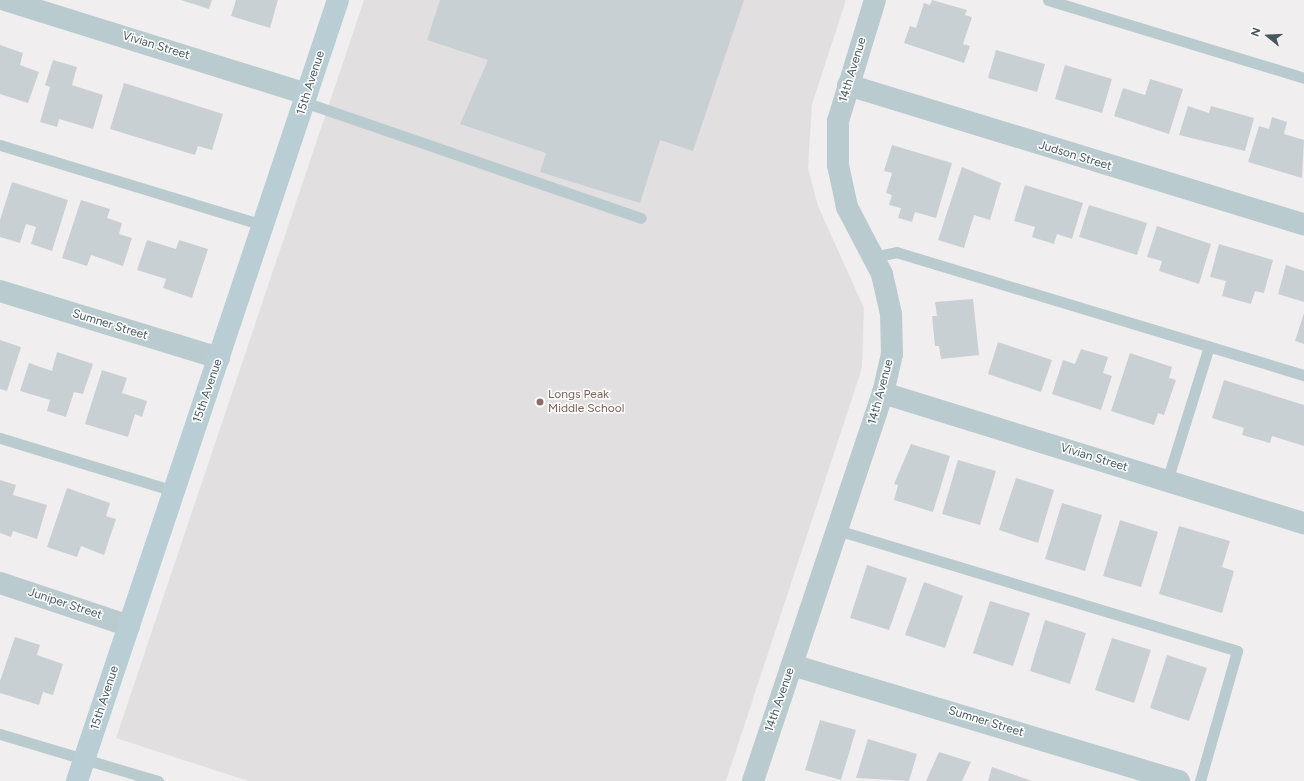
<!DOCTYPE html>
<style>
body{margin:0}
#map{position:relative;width:1304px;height:781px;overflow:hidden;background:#f1eeef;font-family:Figtree,sans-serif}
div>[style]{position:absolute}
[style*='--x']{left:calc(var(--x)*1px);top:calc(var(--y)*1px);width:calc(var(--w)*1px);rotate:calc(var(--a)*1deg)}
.education>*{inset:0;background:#e2dfe1}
.building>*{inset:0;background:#c9d0d4}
.lane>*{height:11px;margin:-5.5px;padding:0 5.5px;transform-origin:5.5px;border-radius:5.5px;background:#bacbcf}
.street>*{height:22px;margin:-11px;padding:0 11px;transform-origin:11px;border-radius:11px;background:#bacbcf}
.secondary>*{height:22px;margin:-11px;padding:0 11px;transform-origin:11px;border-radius:11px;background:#b9cdd5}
.dots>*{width:11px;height:11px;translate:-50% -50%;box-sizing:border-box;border:2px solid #fff;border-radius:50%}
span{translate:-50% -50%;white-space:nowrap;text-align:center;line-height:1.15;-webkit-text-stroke:3px #fff;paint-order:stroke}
.street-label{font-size:12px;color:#44585e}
.education-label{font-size:12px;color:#785e54}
.left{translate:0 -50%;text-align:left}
.north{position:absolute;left:1248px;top:16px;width:40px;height:40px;-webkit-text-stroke:3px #fff;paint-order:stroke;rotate:288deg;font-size:11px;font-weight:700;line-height:16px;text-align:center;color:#44585e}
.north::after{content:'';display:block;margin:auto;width:14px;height:18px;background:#44585e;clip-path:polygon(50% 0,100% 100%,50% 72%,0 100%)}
</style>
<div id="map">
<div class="education">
<div style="clip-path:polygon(364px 0,846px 0,812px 104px,808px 168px,818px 206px,864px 308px,862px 368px,726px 781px,248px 781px,116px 738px)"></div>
</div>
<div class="building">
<div style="clip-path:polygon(181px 0,212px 0,209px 9px)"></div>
<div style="clip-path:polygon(236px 0,278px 0,270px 28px,231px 16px)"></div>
<div style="clip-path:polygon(440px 0,744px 0,693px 151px,660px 140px,640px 203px,540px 172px,546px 153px,460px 124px,488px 60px,427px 40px)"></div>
<div style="clip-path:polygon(932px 0,967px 10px,965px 15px,972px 17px,963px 44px,970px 46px,964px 63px,904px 43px,910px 26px,916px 28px,924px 3px,930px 5px)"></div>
<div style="clip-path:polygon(0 45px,23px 53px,20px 65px,39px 72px,28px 103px,0 94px)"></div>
<div style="clip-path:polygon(996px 50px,1045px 64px,1037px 92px,988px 78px)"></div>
<div style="clip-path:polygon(53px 60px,77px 67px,72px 85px,103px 95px,93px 129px,59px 119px,57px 127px,40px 122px,50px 87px,45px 85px)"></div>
<div style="clip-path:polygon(1065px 65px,1112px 79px,1102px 113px,1055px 99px)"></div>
<div style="clip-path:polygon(1150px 79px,1183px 89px,1169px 134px,1114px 116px,1123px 88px,1145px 95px)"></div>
<div style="clip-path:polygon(124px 83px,223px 114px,212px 150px,198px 146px,195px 155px,110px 129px)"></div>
<div style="clip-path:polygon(1188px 106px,1209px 113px,1211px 106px,1254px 118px,1245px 151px,1179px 135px)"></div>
<div style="clip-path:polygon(1272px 117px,1287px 122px,1284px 134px,1304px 140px,1302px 178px,1248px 162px,1259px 126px,1269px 129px)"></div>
<div style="clip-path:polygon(892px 145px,952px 163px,936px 218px,915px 212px,912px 222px,898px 218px,901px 208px,889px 205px,892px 195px,886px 193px,892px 173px,884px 171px)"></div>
<div style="clip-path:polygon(962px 167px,1001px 183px,990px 220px,974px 215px,964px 248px,938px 240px)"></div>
<div style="clip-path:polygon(12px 182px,68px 200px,52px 251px,31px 244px,36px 227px,26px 224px,20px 243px,0 237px,0 220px)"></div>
<div style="clip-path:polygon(1025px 185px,1083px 203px,1072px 239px,1057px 234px,1054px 244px,1032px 237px,1035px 227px,1014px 221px)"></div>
<div style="clip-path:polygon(81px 200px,110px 209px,107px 218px,122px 223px,119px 234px,132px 238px,123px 266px,91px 255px,87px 266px,62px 258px)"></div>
<div style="clip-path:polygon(1089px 205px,1147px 223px,1137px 255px,1079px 237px)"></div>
<div style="clip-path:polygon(1157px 226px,1211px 244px,1199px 284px,1159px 271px,1162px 261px,1147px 257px)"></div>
<div style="clip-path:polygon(147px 240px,176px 249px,179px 240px,208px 249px,192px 298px,163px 288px,166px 279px,137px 270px)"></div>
<div style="clip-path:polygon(1219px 244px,1273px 260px,1264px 293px,1255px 291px,1251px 304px,1222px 296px,1226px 281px,1210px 277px)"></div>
<div style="clip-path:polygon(1286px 265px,1304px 271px,1304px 302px,1278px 294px)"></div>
<div style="clip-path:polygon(973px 299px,979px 355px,941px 359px,939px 346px,935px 346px,932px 316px,937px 316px,935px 302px)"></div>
<div style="clip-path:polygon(1304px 313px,1304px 344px,1295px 341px)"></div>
<div style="clip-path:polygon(0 340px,21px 347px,7px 391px,0 389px)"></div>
<div style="clip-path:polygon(998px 342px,1052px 360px,1041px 392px,988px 374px)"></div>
<div style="clip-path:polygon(1081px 349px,1108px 357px,1103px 373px,1112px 376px,1101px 410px,1052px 394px,1063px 360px,1075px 364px)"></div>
<div style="clip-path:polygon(57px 352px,93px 364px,83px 394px,74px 392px,66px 417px,47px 411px,50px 400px,20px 391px,29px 363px,52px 371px)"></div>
<div style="clip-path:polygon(1130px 353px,1172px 367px,1169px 378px,1176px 380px,1164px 415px,1158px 413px,1154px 425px,1111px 411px)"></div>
<div style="clip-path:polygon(102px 370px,127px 378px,122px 393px,147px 401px,142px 417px,135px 414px,128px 437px,85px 424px)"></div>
<div style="clip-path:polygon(1224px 380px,1304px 405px,1304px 446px,1272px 436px,1270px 443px,1242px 435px,1244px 428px,1212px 418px)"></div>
<div style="clip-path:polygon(911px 444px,950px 456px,933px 512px,894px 500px,898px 485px,894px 484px)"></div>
<div style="clip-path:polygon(958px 460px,996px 471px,980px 525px,942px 514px)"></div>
<div style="clip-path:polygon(1016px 478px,1054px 490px,1038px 543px,999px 530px)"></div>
<div style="clip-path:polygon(0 480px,16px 485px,13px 495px,47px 505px,37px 539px,13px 531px,11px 537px,0 533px)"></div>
<div style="clip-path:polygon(67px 488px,110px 503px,106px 516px,116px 519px,104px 555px,81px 546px,77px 557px,47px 547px)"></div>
<div style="clip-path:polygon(1062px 503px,1102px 515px,1085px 571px,1045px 559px)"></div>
<div style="clip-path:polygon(1120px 520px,1158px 532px,1141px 587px,1103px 576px)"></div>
<div style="clip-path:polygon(1179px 526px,1230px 541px,1222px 567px,1234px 571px,1222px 613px,1159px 594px)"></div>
<div style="clip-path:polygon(867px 565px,907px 578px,889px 630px,850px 618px)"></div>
<div style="clip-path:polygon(924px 582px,963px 596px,945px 648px,905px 635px)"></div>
<div style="clip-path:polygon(990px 601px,1030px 613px,1013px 666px,973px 653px)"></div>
<div style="clip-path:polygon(1045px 620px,1086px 633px,1070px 684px,1030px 671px)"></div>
<div style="clip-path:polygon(15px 637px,40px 645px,37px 655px,63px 664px,53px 695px,43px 692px,39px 705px,0 693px,0 681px)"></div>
<div style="clip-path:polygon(1112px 638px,1151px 650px,1134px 703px,1095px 690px)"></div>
<div style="clip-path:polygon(1167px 655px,1207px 668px,1189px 721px,1150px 708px)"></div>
<div style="clip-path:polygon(820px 720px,856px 730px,841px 780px,805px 770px)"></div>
<div style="clip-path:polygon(868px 739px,917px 754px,909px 781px,856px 778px)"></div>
<div style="clip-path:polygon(939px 752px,971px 762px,962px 781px,926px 781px)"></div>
<div style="clip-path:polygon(992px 767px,1032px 781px,988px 781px)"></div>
</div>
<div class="lane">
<div style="--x:1048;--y:0;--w:268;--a:16.9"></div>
<div style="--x:304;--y:102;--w:356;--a:19"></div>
<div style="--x:0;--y:145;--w:275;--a:16.9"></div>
<div style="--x:873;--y:257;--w:24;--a:-12"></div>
<div style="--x:896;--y:252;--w:426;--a:16.8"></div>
<div style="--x:0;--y:438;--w:182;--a:16.9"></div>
<div style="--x:1167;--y:481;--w:141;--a:-72.7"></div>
<div style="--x:837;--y:530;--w:418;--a:16.8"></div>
<div style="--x:1237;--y:651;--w:135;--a:105.9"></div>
<div style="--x:0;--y:734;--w:165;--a:16.6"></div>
</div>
<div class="street">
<div style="--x:5;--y:0;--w:316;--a:17.3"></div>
<div style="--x:848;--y:85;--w:477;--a:17"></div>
<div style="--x:0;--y:291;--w:229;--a:17"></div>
<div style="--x:883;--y:393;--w:441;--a:17.2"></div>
<div style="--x:0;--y:583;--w:136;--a:18.4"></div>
<div style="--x:792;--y:665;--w:404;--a:16.7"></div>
<div style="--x:753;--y:781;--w:409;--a:-71.5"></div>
<div style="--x:883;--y:393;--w:40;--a:-77"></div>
<div style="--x:892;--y:354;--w:40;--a:-91.4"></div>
<div style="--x:891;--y:314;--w:41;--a:-102.7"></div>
<div style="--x:882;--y:274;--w:76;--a:-117.6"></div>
<div style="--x:847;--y:207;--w:43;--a:-102.1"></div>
<div style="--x:838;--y:165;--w:44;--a:-90"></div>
<div style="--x:838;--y:121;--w:127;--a:-73"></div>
</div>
<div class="secondary">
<div style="--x:77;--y:781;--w:823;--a:-71.52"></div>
</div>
<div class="dots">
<div style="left:540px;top:402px;background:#8d6e63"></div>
</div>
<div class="street-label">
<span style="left:156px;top:46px;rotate:17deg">Vivian Street</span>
<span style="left:853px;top:70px;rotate:-73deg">14th Avenue</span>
<span style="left:311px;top:83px;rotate:-72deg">15th Avenue</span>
<span style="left:1075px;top:156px;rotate:17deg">Judson Street</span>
<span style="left:110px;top:325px;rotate:17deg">Sumner Street</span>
<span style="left:208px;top:391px;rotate:-71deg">15th Avenue</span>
<span style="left:881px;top:392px;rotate:-75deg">14th Avenue</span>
<span style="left:1094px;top:458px;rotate:17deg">Vivian Street</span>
<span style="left:65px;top:604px;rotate:18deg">Juniper Street</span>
<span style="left:105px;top:698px;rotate:-72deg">15th Avenue</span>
<span style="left:780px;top:700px;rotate:-71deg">14th Avenue</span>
<span style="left:986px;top:722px;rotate:17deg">Sumner Street</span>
</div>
<div class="education-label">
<span class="left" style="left:548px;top:402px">Longs Peak<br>Middle School</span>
</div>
<div class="north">N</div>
</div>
